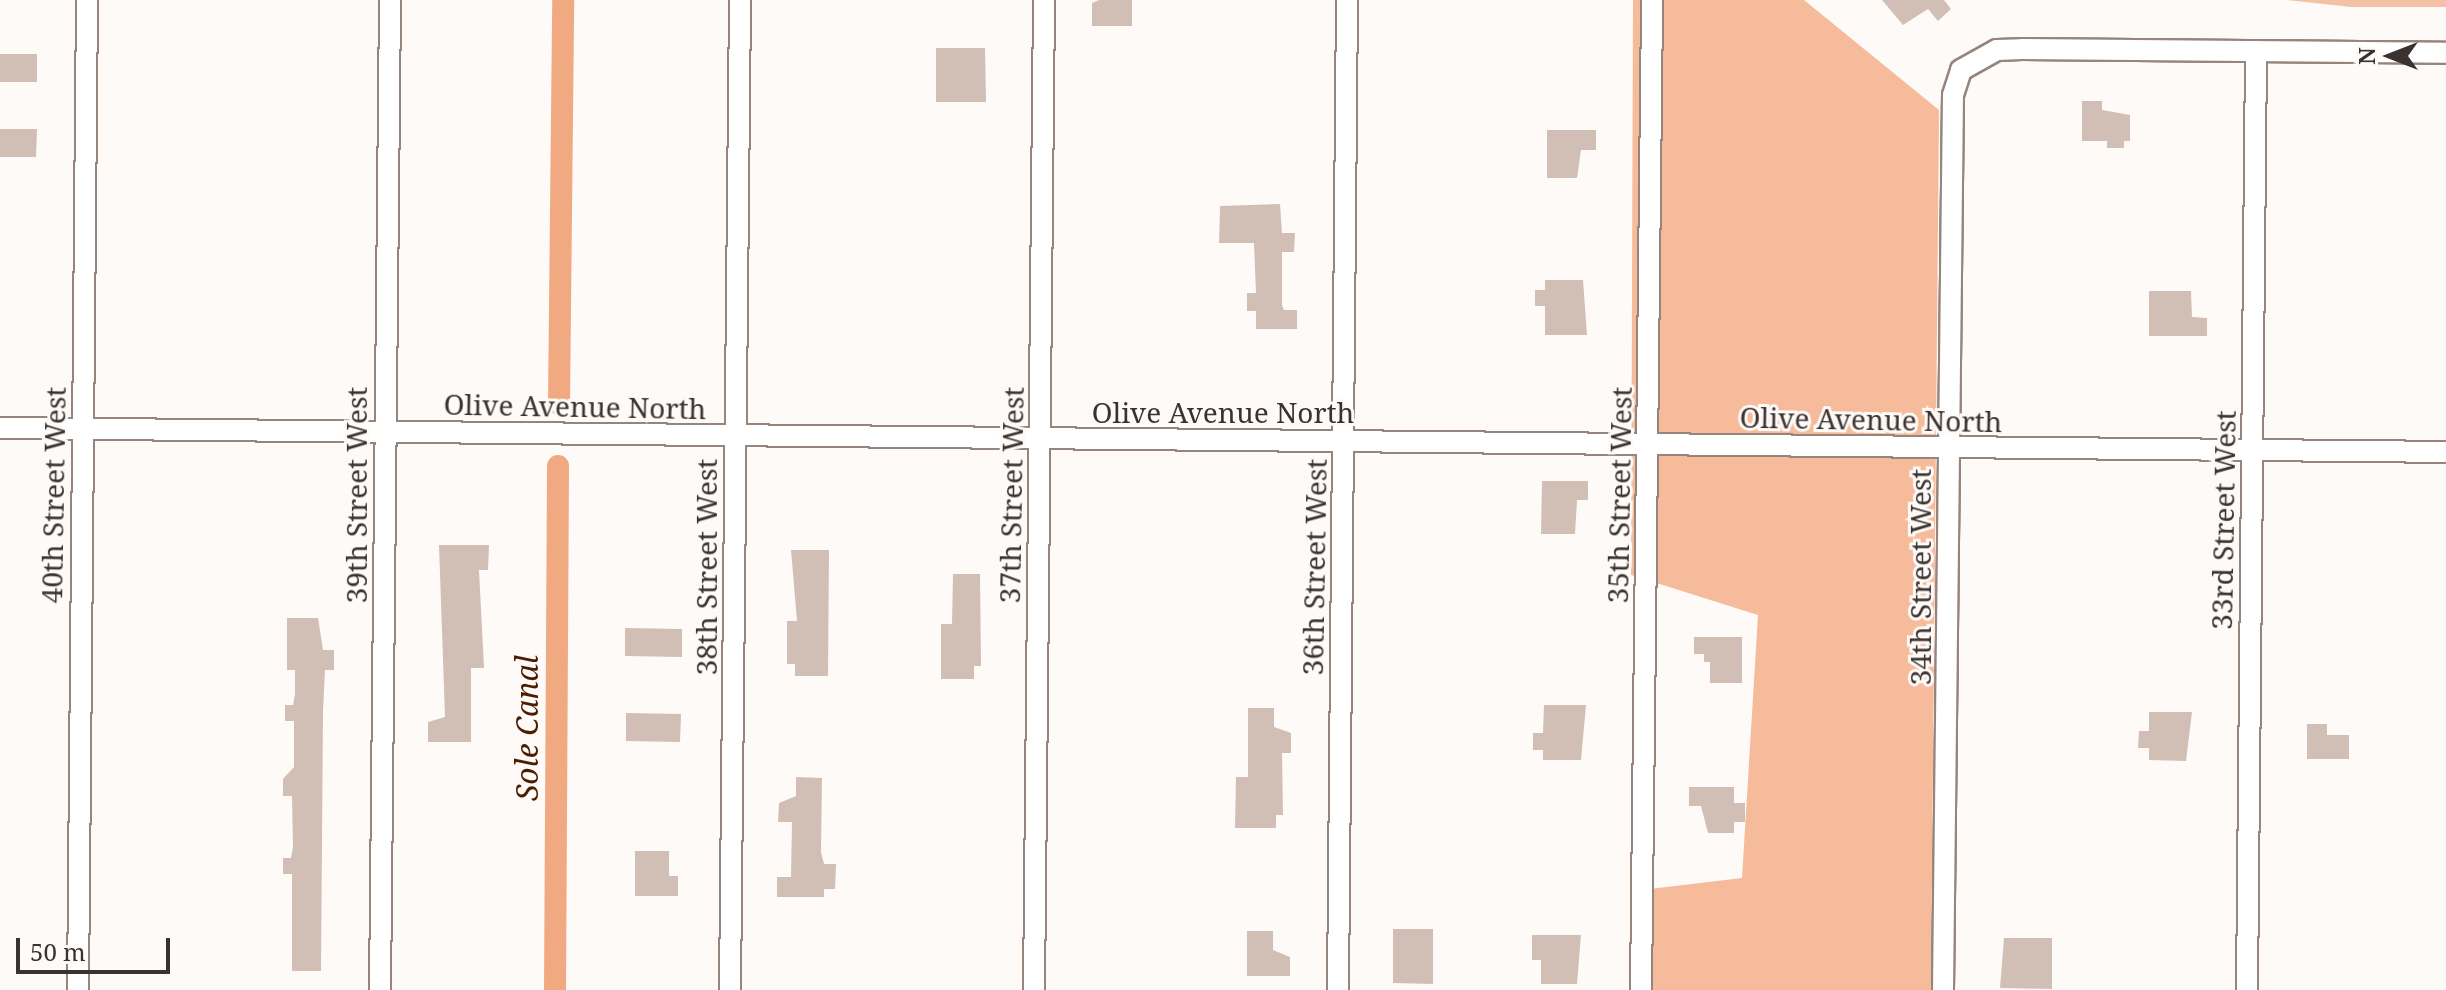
<!DOCTYPE html>
<style>
body{margin:0}
#map{position:relative;width:2446px;height:990px;overflow:hidden;background:#fefaf8;font-family:"Noto Serif",serif}
div>[style]{position:absolute}
[style*='--x']{left:calc(var(--x)*1px);top:calc(var(--y)*1px);width:calc(var(--w)*1px);rotate:calc(var(--a)*1deg)}
.green>*{inset:0;background:#f5c1a6}
.forest>*{inset:0;background:#f5bb9b}
.canal>*{height:22px;margin:-11px;padding:0 11px;transform-origin:11px;border-radius:11px;background:#f1a982}
.building>*{inset:0;background:#d1bfb6}
.roads{filter:drop-shadow(2px 0 #96857c) drop-shadow(-2px 0 #96857c) drop-shadow(0 2px #96857c) drop-shadow(0 -2px #96857c)}
.street>*{height:20px;margin:-10px;padding:0 10px;transform-origin:10px;border-radius:10px;background:#fff}
span{translate:-50% -50%;white-space:nowrap;text-align:center;line-height:1.15;-webkit-text-stroke:6px #fefaf8;paint-order:stroke}
.street-label{font-size:28px;color:#3a322f}
.water-label{font-size:30px;color:#4a1d00;font-style:italic}
.north{position:absolute;left:2350px;top:16px;width:80px;height:80px;-webkit-text-stroke:6px #fefaf8;paint-order:stroke;rotate:270deg;font-size:22px;font-weight:700;line-height:32px;text-align:center;color:#3a322f}
.north::after{content:'';display:block;margin:auto;width:28px;height:36px;background:#3a322f;clip-path:polygon(50% 0,100% 100%,50% 72%,0 100%)}
.scale{position:absolute;left:16px;top:938px;width:154px;height:36px;box-sizing:border-box;border:4px solid #3a322f;border-top:0;padding-left:10px;font-size:24px;line-height:28px;white-space:nowrap;color:#3a322f;-webkit-text-stroke:6px #fefaf8;paint-order:stroke}
</style>
<div id="map">
<div class="green">
<div style="clip-path:polygon(2287px 0,2446px 0,2446px 7px,2351px 7px)"></div>
</div>
<div class="forest">
<div style="clip-path:polygon(1633px 0,1804px 0,1939px 110px,1931px 990px,1634px 990px,1633px 891px,1742px 878px,1758px 615px,1631px 575px)"></div>
</div>
<div class="canal">
<div style="--x:559;--y:404;--w:404;--a:-89.4"></div>
<div style="--x:555;--y:990;--w:524;--a:-89.67"></div>
</div>
<div class="building">
<div style="clip-path:polygon(1099px 0,1132px 0,1132px 26px,1092px 26px,1092px 3px)"></div>
<div style="clip-path:polygon(1882px 0,1944px 0,1951px 9px,1938px 21px,1928px 9px,1903px 25px)"></div>
<div style="clip-path:polygon(936px 48px,985px 48px,986px 102px,936px 102px)"></div>
<div style="clip-path:polygon(0 54px,37px 54px,37px 82px,0 82px)"></div>
<div style="clip-path:polygon(2082px 101px,2102px 101px,2102px 110px,2130px 115px,2130px 141px,2124px 141px,2124px 148px,2107px 148px,2107px 141px,2082px 141px)"></div>
<div style="clip-path:polygon(0 129px,37px 129px,36px 157px,0 157px)"></div>
<div style="clip-path:polygon(1547px 130px,1596px 130px,1596px 150px,1581px 150px,1577px 178px,1547px 178px)"></div>
<div style="clip-path:polygon(1280px 204px,1282px 233px,1295px 233px,1294px 252px,1282px 252px,1282px 305px,1284px 310px,1297px 310px,1297px 329px,1256px 329px,1256px 311px,1247px 311px,1247px 293px,1256px 293px,1254px 243px,1219px 243px,1220px 206px)"></div>
<div style="clip-path:polygon(1545px 280px,1583px 280px,1587px 335px,1545px 335px,1545px 306px,1535px 306px,1535px 290px,1545px 290px)"></div>
<div style="clip-path:polygon(2149px 291px,2191px 291px,2192px 317px,2207px 318px,2207px 336px,2149px 336px)"></div>
<div style="clip-path:polygon(1542px 481px,1588px 481px,1588px 500px,1577px 500px,1575px 534px,1541px 534px)"></div>
<div style="clip-path:polygon(439px 545px,489px 545px,488px 570px,479px 570px,484px 668px,471px 668px,471px 742px,428px 742px,428px 722px,445px 717px)"></div>
<div style="clip-path:polygon(791px 550px,829px 550px,828px 676px,795px 676px,795px 664px,787px 664px,787px 621px,797px 621px)"></div>
<div style="clip-path:polygon(953px 574px,980px 574px,981px 666px,974px 666px,974px 679px,941px 679px,941px 624px,952px 624px)"></div>
<div style="clip-path:polygon(287px 618px,318px 618px,323px 650px,334px 650px,334px 670px,325px 670px,323px 711px,321px 971px,292px 971px,292px 874px,283px 874px,283px 858px,291px 858px,293px 847px,292px 796px,283px 796px,283px 779px,294px 767px,294px 721px,285px 721px,285px 705px,293px 705px,295px 694px,295px 670px,287px 670px)"></div>
<div style="clip-path:polygon(625px 628px,682px 629px,682px 657px,625px 656px)"></div>
<div style="clip-path:polygon(1694px 637px,1742px 637px,1742px 683px,1710px 683px,1710px 662px,1704px 662px,1704px 654px,1694px 654px)"></div>
<div style="clip-path:polygon(1544px 705px,1586px 705px,1581px 760px,1543px 760px,1543px 750px,1533px 750px,1533px 733px,1543px 733px)"></div>
<div style="clip-path:polygon(1248px 708px,1274px 708px,1274px 727px,1291px 733px,1291px 753px,1282px 753px,1283px 815px,1276px 815px,1276px 828px,1235px 828px,1236px 777px,1248px 777px)"></div>
<div style="clip-path:polygon(2149px 712px,2192px 712px,2186px 761px,2149px 760px,2149px 748px,2138px 748px,2139px 731px,2149px 731px)"></div>
<div style="clip-path:polygon(626px 713px,681px 714px,680px 742px,626px 741px)"></div>
<div style="clip-path:polygon(2307px 724px,2327px 724px,2327px 735px,2349px 735px,2349px 759px,2307px 759px)"></div>
<div style="clip-path:polygon(796px 777px,822px 778px,821px 852px,824px 864px,836px 864px,835px 889px,824px 889px,824px 897px,777px 897px,777px 877px,791px 877px,792px 822px,778px 822px,779px 803px,796px 796px)"></div>
<div style="clip-path:polygon(1689px 787px,1734px 787px,1734px 803px,1745px 803px,1745px 822px,1734px 822px,1734px 833px,1708px 833px,1701px 806px,1689px 806px)"></div>
<div style="clip-path:polygon(635px 851px,669px 851px,669px 876px,678px 876px,678px 896px,635px 896px)"></div>
<div style="clip-path:polygon(1393px 929px,1433px 929px,1433px 984px,1393px 983px)"></div>
<div style="clip-path:polygon(1247px 931px,1273px 931px,1273px 950px,1290px 957px,1290px 976px,1247px 976px)"></div>
<div style="clip-path:polygon(1532px 935px,1581px 935px,1577px 984px,1541px 984px,1541px 960px,1532px 960px)"></div>
<div style="clip-path:polygon(2004px 938px,2052px 938px,2052px 989px,2000px 988px)"></div>
</div>
<div class="roads">
<div class="street">
<div style="--x:0;--y:428;--w:2446;--a:0.56"></div>
<div style="--x:78;--y:990;--w:990;--a:-89.48"></div>
<div style="--x:380;--y:990;--w:990;--a:-89.42"></div>
<div style="--x:730;--y:990;--w:990;--a:-89.42"></div>
<div style="--x:1034;--y:990;--w:990;--a:-89.42"></div>
<div style="--x:1338;--y:990;--w:990;--a:-89.48"></div>
<div style="--x:1641;--y:990;--w:990;--a:-89.36"></div>
<div style="--x:1943;--y:990;--w:895;--a:-89.36"></div>
<div style="--x:1953;--y:95;--w:26;--a:-72"></div>
<div style="--x:1961;--y:70;--w:41;--a:-29.1"></div>
<div style="--x:1997;--y:50;--w:25;--a:-2"></div>
<div style="--x:2022;--y:49;--w:424;--a:0.5"></div>
<div style="--x:2247;--y:990;--w:939;--a:-89.45"></div>
</div>
</div>
<div class="street-label">
<span style="left:575px;top:406px;rotate:1deg">Olive Avenue North</span>
<span style="left:1223px;top:412px">Olive Avenue North</span>
<span style="left:1871px;top:419px;rotate:1deg">Olive Avenue North</span>
<span style="left:53px;top:495px;rotate:-89deg">40th Street West</span>
<span style="left:356px;top:495px;rotate:-90deg">39th Street West</span>
<span style="left:1011px;top:495px;rotate:-89deg">37th Street West</span>
<span style="left:1619px;top:495px;rotate:-89deg">35th Street West</span>
<span style="left:2223px;top:520px;rotate:-89deg">33rd Street West</span>
<span style="left:706px;top:567px;rotate:-90deg">38th Street West</span>
<span style="left:1314px;top:567px;rotate:-89deg">36th Street West</span>
<span style="left:1920px;top:577px;rotate:-90deg">34th Street West</span>
</div>
<div class="water-label">
<span style="left:527px;top:728px;rotate:-90deg">Sole Canal</span>
</div>
<div class="north">N</div>
<div class="scale">50 m</div>
</div>
